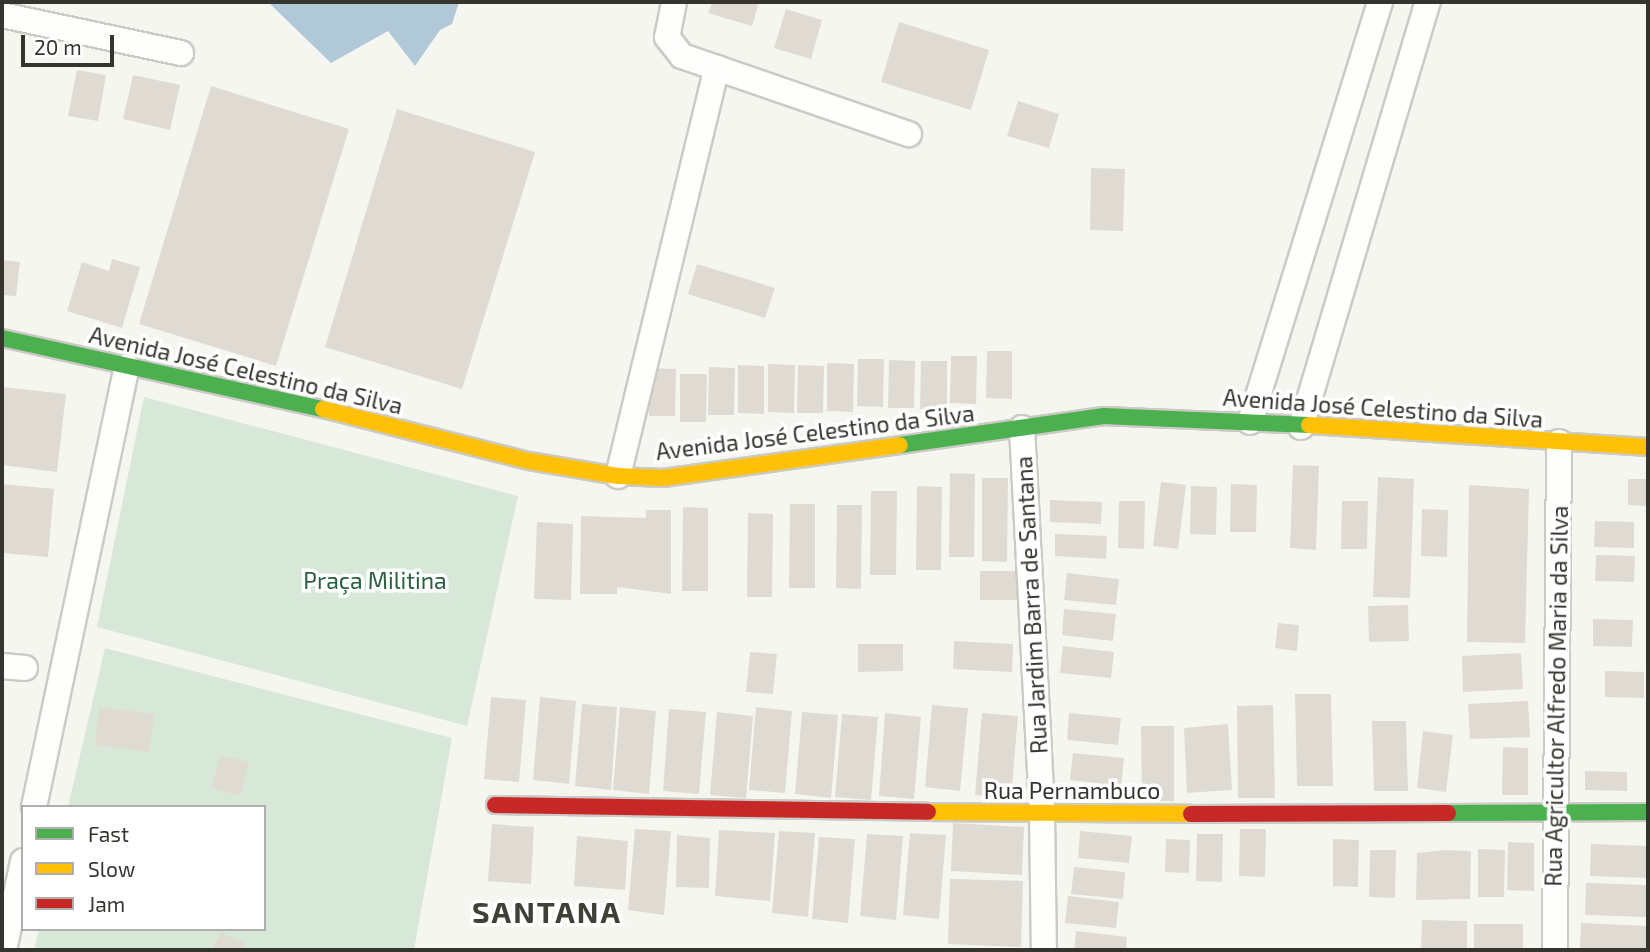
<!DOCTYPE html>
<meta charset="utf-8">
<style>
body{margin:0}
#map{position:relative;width:1650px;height:952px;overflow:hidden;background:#f6f6f0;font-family:"Exo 2",sans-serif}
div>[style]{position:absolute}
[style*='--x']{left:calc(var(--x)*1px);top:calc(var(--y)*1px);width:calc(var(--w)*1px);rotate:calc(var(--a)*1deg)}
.green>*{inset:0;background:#d7e8d9}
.water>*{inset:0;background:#b1c8d8}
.building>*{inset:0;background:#e0dbd2}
.roads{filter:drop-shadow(2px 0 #cbcac5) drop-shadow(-2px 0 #cbcac5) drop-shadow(0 2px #cbcac5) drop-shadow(0 -2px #cbcac5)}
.street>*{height:24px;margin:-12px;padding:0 12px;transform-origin:12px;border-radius:12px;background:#fefefd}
.fast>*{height:16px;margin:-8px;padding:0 8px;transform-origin:8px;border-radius:8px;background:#4caf50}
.slow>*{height:16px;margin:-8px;padding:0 8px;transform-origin:8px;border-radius:8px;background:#ffc107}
.jam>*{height:16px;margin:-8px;padding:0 8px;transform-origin:8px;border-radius:8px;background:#c62828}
span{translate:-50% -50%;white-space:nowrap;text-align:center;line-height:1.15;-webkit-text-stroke:7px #fff;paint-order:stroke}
.street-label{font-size:23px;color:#35342f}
.park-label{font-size:23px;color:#29603e}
.district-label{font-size:30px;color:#414037;font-weight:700;letter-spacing:2px}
.frame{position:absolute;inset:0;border:4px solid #35342f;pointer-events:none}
.legend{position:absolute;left:21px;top:805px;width:245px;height:126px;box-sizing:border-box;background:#fff;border:2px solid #aeaeac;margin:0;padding:9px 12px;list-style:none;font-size:21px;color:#35342f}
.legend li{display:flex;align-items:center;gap:14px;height:35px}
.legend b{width:35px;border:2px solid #aeaeac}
.scale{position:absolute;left:21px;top:35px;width:93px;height:32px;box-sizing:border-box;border:4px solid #35342f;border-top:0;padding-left:9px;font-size:21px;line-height:24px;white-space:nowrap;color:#35342f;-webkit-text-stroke:5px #fff;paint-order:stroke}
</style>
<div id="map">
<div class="green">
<div style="clip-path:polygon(144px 397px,518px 496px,467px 726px,97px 627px)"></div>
<div style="clip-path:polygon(105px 648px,452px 738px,414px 950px,34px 950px,39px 929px,264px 929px,264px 807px,68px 807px)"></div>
</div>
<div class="water">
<div style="clip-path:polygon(268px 2px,459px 2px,452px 24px,440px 30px,415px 66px,388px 31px,331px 63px)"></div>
</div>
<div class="building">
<div style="clip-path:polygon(712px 2px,759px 2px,752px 26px,708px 13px)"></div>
<div style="clip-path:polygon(786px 9px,822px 20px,811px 59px,774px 48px)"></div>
<div style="clip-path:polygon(899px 22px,989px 50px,971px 110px,881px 82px)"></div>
<div style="clip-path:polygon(77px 70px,106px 75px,98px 121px,68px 116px)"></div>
<div style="clip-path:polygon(133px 75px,180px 85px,170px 130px,123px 119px)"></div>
<div style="clip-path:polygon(211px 86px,349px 129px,276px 366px,139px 324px)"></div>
<div style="clip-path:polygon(1018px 101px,1059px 114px,1049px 148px,1007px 136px)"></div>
<div style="clip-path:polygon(397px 109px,535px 152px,462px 389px,325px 347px)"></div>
<div style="clip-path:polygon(1091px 168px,1125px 169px,1123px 231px,1090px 230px)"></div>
<div style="clip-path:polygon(112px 259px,140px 267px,122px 328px,67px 311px,82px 262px,109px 271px)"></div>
<div style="clip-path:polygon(2px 260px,20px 262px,16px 296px,2px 295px)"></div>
<div style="clip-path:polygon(697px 264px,775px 288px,765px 318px,688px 294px)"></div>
<div style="clip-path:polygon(987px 351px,1012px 351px,1012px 399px,986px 398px)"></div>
<div style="clip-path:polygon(951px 356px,977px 356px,976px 404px,950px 403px)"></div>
<div style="clip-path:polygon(858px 359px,884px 359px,883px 407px,857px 406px)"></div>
<div style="clip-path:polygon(889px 360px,915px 361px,914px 408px,888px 408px)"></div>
<div style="clip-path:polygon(921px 361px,947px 361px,947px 409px,920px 409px)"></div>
<div style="clip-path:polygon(827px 363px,854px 364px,853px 412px,827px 411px)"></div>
<div style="clip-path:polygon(768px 364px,795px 365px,794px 413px,768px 412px)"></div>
<div style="clip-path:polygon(738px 365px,764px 366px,764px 414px,738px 413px)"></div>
<div style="clip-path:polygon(798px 365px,824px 366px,823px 413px,797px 413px)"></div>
<div style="clip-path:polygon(709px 367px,735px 368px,734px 415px,708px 415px)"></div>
<div style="clip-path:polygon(650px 368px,676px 369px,675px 416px,649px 416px)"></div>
<div style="clip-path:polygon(680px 374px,707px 374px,706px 422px,680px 422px)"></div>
<div style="clip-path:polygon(2px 387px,66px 394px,57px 472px,2px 465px)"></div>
<div style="clip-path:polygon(1293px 465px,1319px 466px,1316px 550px,1290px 548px)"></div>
<div style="clip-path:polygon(950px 473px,975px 474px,974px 557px,949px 557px)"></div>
<div style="clip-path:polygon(1378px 477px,1414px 479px,1410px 598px,1373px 597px)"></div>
<div style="clip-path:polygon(982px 478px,1008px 478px,1007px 562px,982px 561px)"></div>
<div style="clip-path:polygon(1628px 479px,1648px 479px,1648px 506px,1628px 505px)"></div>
<div style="clip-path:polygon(1161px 482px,1186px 485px,1178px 549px,1153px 546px)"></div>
<div style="clip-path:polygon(2px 484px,54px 489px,48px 557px,2px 553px)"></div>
<div style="clip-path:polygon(1231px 484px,1257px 485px,1256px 532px,1230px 532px)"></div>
<div style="clip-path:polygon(1469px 485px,1529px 489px,1525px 643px,1467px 642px)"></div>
<div style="clip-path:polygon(917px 486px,942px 487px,941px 570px,916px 570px)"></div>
<div style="clip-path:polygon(1191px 486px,1217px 487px,1216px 535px,1190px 534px)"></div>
<div style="clip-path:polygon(871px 491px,897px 491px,896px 575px,870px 575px)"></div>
<div style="clip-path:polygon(1050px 500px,1102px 502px,1101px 524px,1050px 522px)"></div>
<div style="clip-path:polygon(1119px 501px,1145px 501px,1144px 549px,1118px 548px)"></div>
<div style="clip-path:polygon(1342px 501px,1368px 501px,1367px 549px,1341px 549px)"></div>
<div style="clip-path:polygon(790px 504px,815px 504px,815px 588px,789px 588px)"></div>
<div style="clip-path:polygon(837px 505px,862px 505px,861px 589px,836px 588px)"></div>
<div style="clip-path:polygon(683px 507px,708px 508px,708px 591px,682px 591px)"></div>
<div style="clip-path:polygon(1422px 509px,1448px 510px,1447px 557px,1421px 556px)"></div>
<div style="clip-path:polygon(646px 510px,671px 510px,671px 594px,617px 587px,617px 594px,580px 594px,581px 516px,646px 518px)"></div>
<div style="clip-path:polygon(748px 513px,773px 514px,772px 597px,747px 597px)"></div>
<div style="clip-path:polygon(1595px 521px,1634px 522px,1634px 548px,1594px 547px)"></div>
<div style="clip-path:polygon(537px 522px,573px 524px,571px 600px,534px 599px)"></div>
<div style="clip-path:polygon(1055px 534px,1107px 536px,1106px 559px,1055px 556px)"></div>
<div style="clip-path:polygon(1596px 555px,1635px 556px,1634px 582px,1595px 581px)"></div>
<div style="clip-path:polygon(980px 571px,1019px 571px,1019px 600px,980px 600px)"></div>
<div style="clip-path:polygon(1067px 573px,1119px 579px,1116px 605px,1064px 600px)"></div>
<div style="clip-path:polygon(1408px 605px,1409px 641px,1369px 642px,1368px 606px)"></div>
<div style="clip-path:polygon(1064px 609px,1116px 614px,1113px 641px,1062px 635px)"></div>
<div style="clip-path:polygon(1593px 619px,1633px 620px,1632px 647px,1593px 646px)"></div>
<div style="clip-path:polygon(1278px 623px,1299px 625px,1297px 651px,1275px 648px)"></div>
<div style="clip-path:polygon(954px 641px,1013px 644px,1012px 672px,953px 669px)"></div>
<div style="clip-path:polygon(858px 644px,903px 644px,903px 671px,858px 672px)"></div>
<div style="clip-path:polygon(1063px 646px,1114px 652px,1111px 678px,1060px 673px)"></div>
<div style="clip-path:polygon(750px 652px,777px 654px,773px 694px,746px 692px)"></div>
<div style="clip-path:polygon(1521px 653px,1523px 689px,1463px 692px,1462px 656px)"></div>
<div style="clip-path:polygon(1605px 671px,1644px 672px,1644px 698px,1605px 697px)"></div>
<div style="clip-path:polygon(1295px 694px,1331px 694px,1333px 786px,1297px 786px)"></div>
<div style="clip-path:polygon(491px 697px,526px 700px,519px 782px,484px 779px)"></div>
<div style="clip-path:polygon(540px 697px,576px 701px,569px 784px,533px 780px)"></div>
<div style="clip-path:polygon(1528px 701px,1530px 737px,1470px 739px,1468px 704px)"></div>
<div style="clip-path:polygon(582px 704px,617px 707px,611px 790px,575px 786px)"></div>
<div style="clip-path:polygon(932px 705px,968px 708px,960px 791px,925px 787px)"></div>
<div style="clip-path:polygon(1273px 705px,1275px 798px,1238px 798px,1237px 706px)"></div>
<div style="clip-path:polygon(99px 707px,154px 714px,149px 752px,95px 745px)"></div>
<div style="clip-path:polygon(620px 707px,656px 711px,649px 794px,613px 790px)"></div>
<div style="clip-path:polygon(756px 707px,792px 711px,785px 793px,749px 790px)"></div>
<div style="clip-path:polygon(669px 709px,706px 712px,699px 794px,663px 791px)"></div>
<div style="clip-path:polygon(717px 712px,753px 716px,746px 798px,710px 795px)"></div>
<div style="clip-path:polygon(802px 712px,838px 715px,831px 798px,795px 794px)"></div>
<div style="clip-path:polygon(885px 713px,921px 717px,914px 799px,879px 796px)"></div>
<div style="clip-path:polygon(982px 713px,1018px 716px,1011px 798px,975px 795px)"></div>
<div style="clip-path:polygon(1069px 713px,1121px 718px,1118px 745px,1067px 740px)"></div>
<div style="clip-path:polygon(842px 714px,878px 717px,871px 800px,835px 797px)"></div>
<div style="clip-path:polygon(1372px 721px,1406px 721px,1408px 791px,1374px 791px)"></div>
<div style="clip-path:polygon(1228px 724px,1232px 790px,1187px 793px,1184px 728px)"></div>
<div style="clip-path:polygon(1141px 726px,1174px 726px,1174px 801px,1142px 801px)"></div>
<div style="clip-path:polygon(1423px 731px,1453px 735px,1446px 792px,1417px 788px)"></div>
<div style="clip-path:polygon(1503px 747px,1528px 748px,1528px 795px,1502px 795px)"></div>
<div style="clip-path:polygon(1073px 753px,1124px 758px,1121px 786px,1070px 780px)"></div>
<div style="clip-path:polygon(220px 755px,249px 762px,240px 796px,212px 788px)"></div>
<div style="clip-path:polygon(1585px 771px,1627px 772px,1627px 791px,1585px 790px)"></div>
<div style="clip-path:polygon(953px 823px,1024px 827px,1022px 875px,951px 871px)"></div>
<div style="clip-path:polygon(492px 824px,534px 827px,531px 884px,488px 881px)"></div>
<div style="clip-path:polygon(635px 829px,671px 831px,664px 915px,628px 910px)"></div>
<div style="clip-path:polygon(1240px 829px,1266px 829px,1265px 877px,1239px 876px)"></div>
<div style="clip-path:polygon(719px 830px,775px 833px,770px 901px,715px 896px)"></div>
<div style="clip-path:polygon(779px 831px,815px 833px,808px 917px,772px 913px)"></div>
<div style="clip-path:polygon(1080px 831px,1132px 836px,1129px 863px,1078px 858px)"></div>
<div style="clip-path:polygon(910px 833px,946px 835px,939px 919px,903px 915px)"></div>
<div style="clip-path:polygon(867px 834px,903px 836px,896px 920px,860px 916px)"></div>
<div style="clip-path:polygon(1197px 834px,1223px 834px,1222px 882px,1196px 881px)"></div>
<div style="clip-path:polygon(677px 835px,710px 838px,709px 888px,676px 887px)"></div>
<div style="clip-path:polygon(577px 836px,628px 841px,625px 890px,574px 886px)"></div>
<div style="clip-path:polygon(819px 837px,855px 839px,848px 923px,812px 919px)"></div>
<div style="clip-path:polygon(1166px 839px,1190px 840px,1189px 873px,1165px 872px)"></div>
<div style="clip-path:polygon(1333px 839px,1359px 840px,1358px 887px,1333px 886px)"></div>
<div style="clip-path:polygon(1508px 842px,1534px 843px,1534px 891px,1507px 890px)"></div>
<div style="clip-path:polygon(1591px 844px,1648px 846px,1648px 878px,1590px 876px)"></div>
<div style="clip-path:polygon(1478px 849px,1505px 850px,1504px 897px,1478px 897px)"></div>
<div style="clip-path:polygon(1370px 850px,1396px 850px,1395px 898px,1369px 897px)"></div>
<div style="clip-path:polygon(1445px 850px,1471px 851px,1470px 899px,1416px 900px,1417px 853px)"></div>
<div style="clip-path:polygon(1074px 867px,1125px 872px,1123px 899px,1071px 894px)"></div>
<div style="clip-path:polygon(950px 879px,1023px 881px,1021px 947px,948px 944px)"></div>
<div style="clip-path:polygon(1586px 883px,1648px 885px,1648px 917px,1585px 915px)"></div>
<div style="clip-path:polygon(1068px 896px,1119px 902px,1116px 928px,1065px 923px)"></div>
<div style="clip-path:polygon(1422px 920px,1467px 921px,1467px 950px,1421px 950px)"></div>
<div style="clip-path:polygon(1581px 923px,1648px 926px,1648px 950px,1580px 950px)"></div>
<div style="clip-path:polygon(1474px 924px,1523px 924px,1523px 950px,1474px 950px)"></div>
<div style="clip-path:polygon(1076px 931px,1127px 937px,1126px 950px,1074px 950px)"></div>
<div style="clip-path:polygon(221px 932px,246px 944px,242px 950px,212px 950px)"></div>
</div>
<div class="roads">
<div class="street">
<div style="--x:674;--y:2;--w:36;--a:101"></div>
<div style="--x:667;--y:37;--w:24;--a:52"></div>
<div style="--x:682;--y:56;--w:240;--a:19"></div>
<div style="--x:2;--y:15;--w:183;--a:12"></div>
<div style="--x:1250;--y:422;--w:440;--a:-72.8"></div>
<div style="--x:1301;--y:427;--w:444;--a:-73.4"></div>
<div style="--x:1022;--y:428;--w:387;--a:87"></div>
<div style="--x:1042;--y:814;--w:136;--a:89.2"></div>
<div style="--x:618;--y:476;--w:420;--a:-76.4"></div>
<div style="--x:2;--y:666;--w:23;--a:5"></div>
<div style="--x:34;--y:807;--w:450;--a:-78.1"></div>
<div style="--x:4;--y:950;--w:91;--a:-77.9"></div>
<div style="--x:1555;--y:950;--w:508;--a:-89.55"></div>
</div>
<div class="fast">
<div style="--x:2;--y:338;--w:329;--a:12.5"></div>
<div style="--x:900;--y:445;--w:206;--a:-8.1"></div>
<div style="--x:1104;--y:416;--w:205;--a:2.5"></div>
<div style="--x:1448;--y:813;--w:200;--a:-0.3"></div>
</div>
<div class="slow">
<div style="--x:323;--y:409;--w:212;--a:14.2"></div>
<div style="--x:529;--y:461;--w:90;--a:9.6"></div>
<div style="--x:618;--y:476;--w:45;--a:2.5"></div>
<div style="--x:663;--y:478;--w:239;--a:-7.9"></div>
<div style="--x:1309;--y:425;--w:340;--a:3.7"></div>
<div style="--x:928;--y:812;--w:263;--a:0.4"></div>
</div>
<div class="jam">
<div style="--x:495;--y:805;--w:433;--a:0.9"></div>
<div style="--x:1191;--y:814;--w:257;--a:-0.2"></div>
</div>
</div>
<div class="street-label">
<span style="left:246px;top:370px;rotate:13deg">Avenida José Celestino da Silva</span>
<span style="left:1383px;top:408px;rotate:4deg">Avenida José Celestino da Silva</span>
<span style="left:815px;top:432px;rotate:-7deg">Avenida José Celestino da Silva</span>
<span style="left:1031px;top:605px;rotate:-93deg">Rua Jardim Barra de Santana</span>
<span style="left:1556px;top:696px;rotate:-89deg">Rua Agricultor Alfredo Maria da Silva</span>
<span style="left:1072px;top:790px">Rua Pernambuco</span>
</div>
<div class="park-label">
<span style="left:375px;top:580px">Praça Militina</span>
</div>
<div class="district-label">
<span style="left:547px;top:911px">SANTANA</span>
</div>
<div class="frame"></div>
<ul class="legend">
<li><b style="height:9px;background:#4caf50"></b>Fast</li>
<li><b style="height:9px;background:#ffc107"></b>Slow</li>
<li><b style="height:9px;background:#c62828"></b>Jam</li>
</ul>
<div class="scale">20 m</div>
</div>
